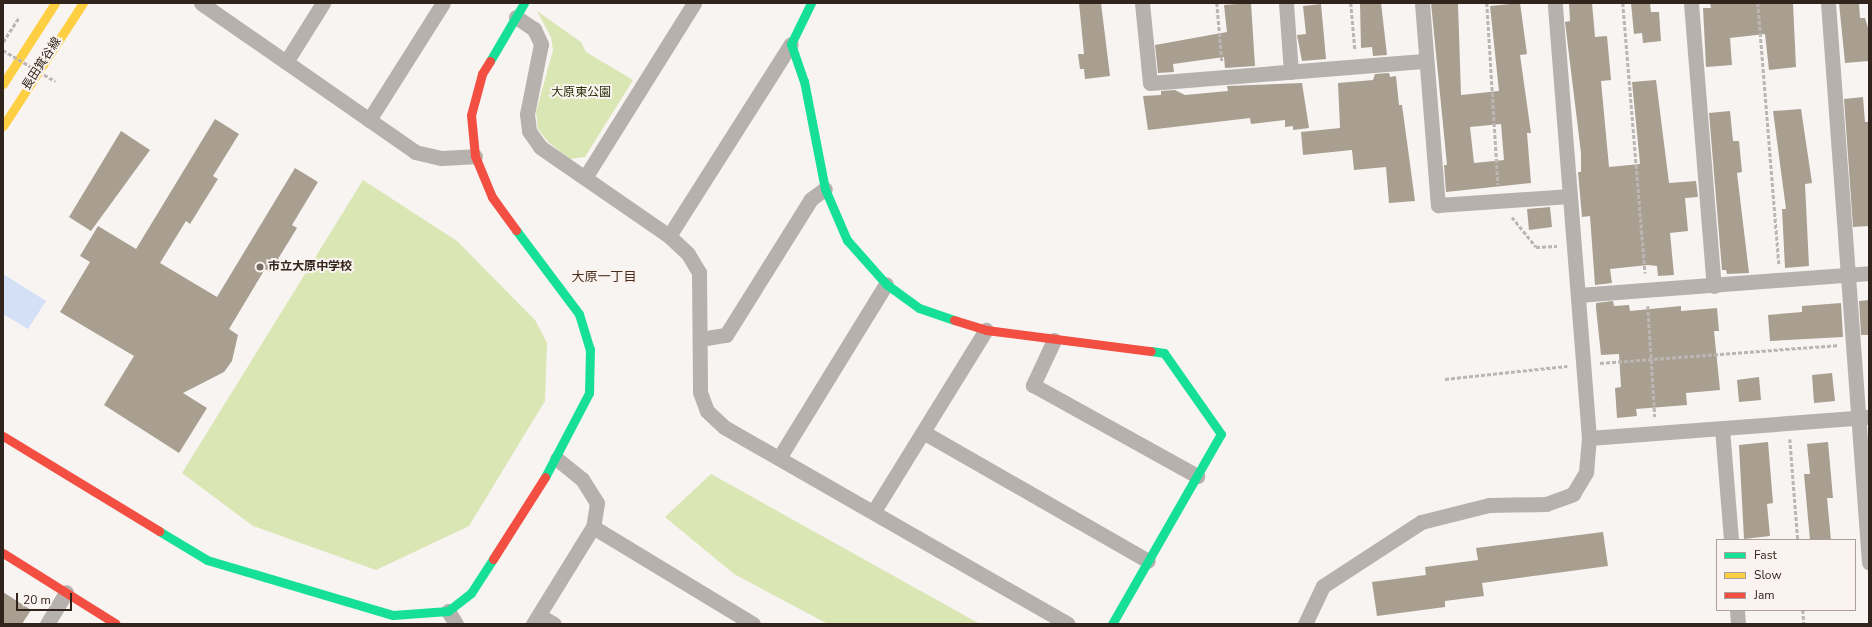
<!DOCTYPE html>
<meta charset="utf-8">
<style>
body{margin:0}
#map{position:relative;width:1872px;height:627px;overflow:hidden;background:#f8f4f2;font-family:"Nunito Sans","Noto Sans JP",sans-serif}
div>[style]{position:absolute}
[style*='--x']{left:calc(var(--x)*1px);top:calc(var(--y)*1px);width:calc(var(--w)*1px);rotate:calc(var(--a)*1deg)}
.green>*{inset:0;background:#dae6b4}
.water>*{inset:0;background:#d3e0f5}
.building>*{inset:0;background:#a89f91}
.path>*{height:2.5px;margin-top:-1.25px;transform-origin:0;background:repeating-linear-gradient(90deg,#bbb6b4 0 4px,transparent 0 6px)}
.street>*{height:15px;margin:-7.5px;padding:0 7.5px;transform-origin:7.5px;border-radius:7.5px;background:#b7b1ae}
.fast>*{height:9px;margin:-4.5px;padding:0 4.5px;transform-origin:4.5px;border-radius:4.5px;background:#16e098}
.slow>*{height:9px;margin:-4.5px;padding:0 4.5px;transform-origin:4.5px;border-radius:4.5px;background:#ffcf43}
.jam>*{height:9px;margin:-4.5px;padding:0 4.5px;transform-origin:4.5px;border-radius:4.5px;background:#f24e42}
.path-bridge>*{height:2.5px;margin-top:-1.25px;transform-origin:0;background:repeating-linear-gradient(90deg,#bbb6b4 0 4px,transparent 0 6px)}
.dots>*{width:11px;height:11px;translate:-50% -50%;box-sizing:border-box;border:2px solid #fbf3ef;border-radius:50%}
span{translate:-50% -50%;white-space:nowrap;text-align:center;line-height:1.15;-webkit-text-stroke:4px #fbf3ef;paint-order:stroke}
.street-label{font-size:12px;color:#31241c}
.park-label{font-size:12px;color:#263009}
.poi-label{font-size:12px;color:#31241c;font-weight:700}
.left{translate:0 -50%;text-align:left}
.neighbourhood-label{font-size:13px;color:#472c1c}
.frame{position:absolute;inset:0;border:4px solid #31241c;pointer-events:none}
.legend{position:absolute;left:1716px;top:539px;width:140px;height:72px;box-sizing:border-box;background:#fbf3ef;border:1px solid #aaa09b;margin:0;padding:5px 7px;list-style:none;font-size:12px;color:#31241c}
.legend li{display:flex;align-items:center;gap:8px;height:20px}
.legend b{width:20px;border:1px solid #aaa09b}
.scale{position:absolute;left:16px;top:593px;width:56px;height:18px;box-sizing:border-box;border:2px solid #31241c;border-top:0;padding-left:5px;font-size:12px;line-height:14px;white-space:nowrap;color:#31241c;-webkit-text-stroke:3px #fbf3ef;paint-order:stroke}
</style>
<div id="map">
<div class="green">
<div style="clip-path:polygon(537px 11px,581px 42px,586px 52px,633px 80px,585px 157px,570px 159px,548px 142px,538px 129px,536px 112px,553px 50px,551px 37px)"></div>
<div style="clip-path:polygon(363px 180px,457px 241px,535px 320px,547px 343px,545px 401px,469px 526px,376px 570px,253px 526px,182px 473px)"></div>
<div style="clip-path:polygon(711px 474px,980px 624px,828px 624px,734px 574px,665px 517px)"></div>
</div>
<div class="water">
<div style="clip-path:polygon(3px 274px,46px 301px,28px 329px,3px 314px)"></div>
</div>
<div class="building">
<div style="clip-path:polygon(1079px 3px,1101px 3px,1110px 76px,1085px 79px,1084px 69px,1080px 69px,1078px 54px,1084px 54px)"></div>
<div style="clip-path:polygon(1251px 3px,1255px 66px,1225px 68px,1224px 57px,1173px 64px,1174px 72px,1158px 73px,1155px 45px,1227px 32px,1224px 5px)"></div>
<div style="clip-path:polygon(1360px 3px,1381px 3px,1387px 55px,1373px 56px,1372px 47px,1361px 48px)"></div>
<div style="clip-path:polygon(evenodd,1431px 3px,1458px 3px,1461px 95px,1499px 91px,1490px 6px,1520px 3px,1527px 54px,1520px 55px,1531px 133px,1527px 133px,1531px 183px,1446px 192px,1444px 165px,1447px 165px,1431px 3px,1501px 124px,1504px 160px,1474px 163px,1470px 127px,1501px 124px)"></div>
<div style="clip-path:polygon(1569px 3px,1592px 3px,1595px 37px,1607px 36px,1611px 80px,1601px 81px,1609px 167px,1640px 164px,1632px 82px,1656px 80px,1669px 183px,1696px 181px,1698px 197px,1685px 198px,1688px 231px,1670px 233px,1674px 275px,1658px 276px,1657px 266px,1648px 265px,1610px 269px,1612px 283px,1595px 285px,1590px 216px,1582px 217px,1578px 172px,1581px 172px,1581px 153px,1565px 22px,1570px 21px)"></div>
<div style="clip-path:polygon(1631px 3px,1650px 3px,1651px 12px,1659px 12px,1661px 41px,1643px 43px,1642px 33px,1634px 34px)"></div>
<div style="clip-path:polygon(1710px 3px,1793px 3px,1796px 67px,1769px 70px,1765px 34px,1730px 38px,1732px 65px,1706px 67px,1703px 8px,1711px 8px)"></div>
<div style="clip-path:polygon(1839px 3px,1859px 3px,1860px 18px,1865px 18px,1869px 31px,1869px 61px,1845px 63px)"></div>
<div style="clip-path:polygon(1321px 4px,1326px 59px,1302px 61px,1297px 35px,1306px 34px,1303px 6px)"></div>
<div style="clip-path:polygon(1389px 73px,1390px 77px,1396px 76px,1399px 105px,1402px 105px,1415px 201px,1389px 203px,1386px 167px,1354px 170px,1352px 150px,1303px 155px,1301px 132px,1340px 128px,1338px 83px,1373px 80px,1375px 74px)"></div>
<div style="clip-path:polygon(1302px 83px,1309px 128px,1293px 130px,1293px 126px,1285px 127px,1285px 120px,1251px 124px,1250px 118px,1148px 130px,1143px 96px,1161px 95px,1161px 91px,1175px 90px,1185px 95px,1228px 91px,1227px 86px)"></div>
<div style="clip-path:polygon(1863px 97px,1865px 122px,1869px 122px,1869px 226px,1853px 227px,1844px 99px)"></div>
<div style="clip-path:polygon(1801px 109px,1812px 183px,1805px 184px,1809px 266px,1785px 268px,1782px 209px,1786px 209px,1773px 111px)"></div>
<div style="clip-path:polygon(1730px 111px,1733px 141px,1739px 141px,1742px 172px,1737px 173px,1749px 273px,1727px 274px,1726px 270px,1722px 270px,1709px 113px)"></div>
<div style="clip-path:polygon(215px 119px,239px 134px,213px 176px,218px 179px,190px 224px,186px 221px,160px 263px,217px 297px,295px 168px,318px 182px,292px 225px,297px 228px,270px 272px,265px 269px,229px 329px,238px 335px,232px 361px,224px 372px,183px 393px,207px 408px,179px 453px,104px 405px,134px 356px,60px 312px,90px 262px,80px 256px,98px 226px,136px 249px)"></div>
<div style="clip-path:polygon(121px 131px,150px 150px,91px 231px,69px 217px)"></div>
<div style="clip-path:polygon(1550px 207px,1552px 227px,1529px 230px,1527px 209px)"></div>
<div style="clip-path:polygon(1869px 300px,1869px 335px,1861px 335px,1859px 301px)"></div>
<div style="clip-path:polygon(1613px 301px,1614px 306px,1629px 305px,1630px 311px,1681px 306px,1681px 311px,1717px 308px,1719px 331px,1714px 331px,1720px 390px,1686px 393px,1687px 405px,1636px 409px,1637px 416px,1617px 418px,1615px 388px,1621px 387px,1619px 354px,1601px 355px,1596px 308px,1596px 303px)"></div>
<div style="clip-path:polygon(1841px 303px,1843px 337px,1770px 341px,1768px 315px,1802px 312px,1802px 306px)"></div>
<div style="clip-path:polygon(1832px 373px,1835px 401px,1814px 403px,1812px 375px)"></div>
<div style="clip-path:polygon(1759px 377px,1761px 400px,1739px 402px,1737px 380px)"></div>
<div style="clip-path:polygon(1768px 442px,1773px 503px,1767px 504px,1770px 536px,1744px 539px,1739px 445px)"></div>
<div style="clip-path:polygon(1828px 442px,1833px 498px,1827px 498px,1831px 540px,1810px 540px,1804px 474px,1810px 474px,1807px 444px)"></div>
<div style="clip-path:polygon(1603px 532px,1608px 566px,1482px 583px,1484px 596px,1445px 601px,1445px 607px,1377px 616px,1372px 582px,1426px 575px,1425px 567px,1478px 560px,1476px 548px)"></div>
<div style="clip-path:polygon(3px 592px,31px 610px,22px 624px,3px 624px)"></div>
</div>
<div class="path">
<div style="--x:1217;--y:3;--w:58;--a:85.1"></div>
<div style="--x:1351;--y:3;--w:47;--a:85.1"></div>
<div style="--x:1487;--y:3;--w:182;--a:86.5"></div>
<div style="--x:1623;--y:3;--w:271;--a:85.3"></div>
<div style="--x:1758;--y:3;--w:262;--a:85.4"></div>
<div style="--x:3;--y:42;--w:30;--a:-57"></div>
<div style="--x:1512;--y:217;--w:38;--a:51"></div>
<div style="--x:1536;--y:247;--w:21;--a:-3"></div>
<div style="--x:1648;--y:306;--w:111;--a:86.4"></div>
<div style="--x:1600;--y:363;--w:238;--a:-4.3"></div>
<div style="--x:1445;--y:379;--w:123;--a:-6.1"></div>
<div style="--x:1790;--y:439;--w:101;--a:85.5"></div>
<div style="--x:1803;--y:610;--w:14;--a:86"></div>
</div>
<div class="street">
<div style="--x:201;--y:3;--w:261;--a:34.8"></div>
<div style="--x:415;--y:152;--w:27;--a:13"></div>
<div style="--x:441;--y:158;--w:34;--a:-3"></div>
<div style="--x:1142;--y:3;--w:80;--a:84.3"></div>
<div style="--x:1150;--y:83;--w:277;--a:-4.6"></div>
<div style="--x:1286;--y:3;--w:69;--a:85.9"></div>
<div style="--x:1422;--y:3;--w:203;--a:85.5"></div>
<div style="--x:1438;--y:205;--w:132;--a:-3.9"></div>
<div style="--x:1691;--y:3;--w:284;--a:85.4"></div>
<div style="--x:1828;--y:3;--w:561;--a:85.81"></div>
<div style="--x:516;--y:17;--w:22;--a:34"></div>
<div style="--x:534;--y:29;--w:17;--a:65"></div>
<div style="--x:541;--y:44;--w:71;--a:101.3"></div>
<div style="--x:527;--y:114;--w:17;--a:83"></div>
<div style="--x:529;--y:131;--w:19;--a:55"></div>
<div style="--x:540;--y:147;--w:157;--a:34.6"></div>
<div style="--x:669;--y:236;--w:26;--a:43"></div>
<div style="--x:688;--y:254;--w:21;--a:59"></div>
<div style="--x:699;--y:272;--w:120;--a:89.5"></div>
<div style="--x:700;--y:392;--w:20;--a:70"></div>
<div style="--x:707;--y:411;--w:23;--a:43"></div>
<div style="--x:724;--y:427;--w:396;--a:29.8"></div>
<div style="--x:286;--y:62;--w:70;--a:-57.9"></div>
<div style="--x:369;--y:120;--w:138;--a:-57.7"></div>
<div style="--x:586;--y:176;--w:204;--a:-58"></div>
<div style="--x:669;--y:236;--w:227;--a:-57.6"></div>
<div style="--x:1578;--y:295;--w:292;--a:-4.3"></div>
<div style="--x:700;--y:339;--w:26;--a:-9"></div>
<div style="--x:726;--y:335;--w:160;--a:-58"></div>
<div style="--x:811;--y:199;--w:17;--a:-36"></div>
<div style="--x:1054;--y:340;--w:50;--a:115"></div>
<div style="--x:1033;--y:385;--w:188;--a:29"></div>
<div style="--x:1722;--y:428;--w:112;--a:85.4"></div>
<div style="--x:923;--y:432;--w:259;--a:29.8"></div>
<div style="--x:1589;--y:438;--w:279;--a:-4.3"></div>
<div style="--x:779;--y:458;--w:204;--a:-58.4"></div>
<div style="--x:557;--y:459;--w:32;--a:39"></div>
<div style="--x:582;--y:479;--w:28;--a:58"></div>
<div style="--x:597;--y:503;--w:24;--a:99"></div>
<div style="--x:593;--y:527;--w:187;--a:31.2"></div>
<div style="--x:874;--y:511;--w:213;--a:-58.3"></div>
<div style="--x:1737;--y:610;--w:14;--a:86"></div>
<div style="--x:448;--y:611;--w:15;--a:58"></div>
<div style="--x:540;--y:616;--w:16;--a:30"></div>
<div style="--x:47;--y:624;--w:37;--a:-59"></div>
<div style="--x:533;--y:624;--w:114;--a:-58.3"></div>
<div style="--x:1305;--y:624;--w:42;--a:-64.7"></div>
<div style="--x:1323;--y:586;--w:117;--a:-33.1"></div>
<div style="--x:1421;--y:522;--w:70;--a:-14"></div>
<div style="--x:1489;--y:505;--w:57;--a:-1"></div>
<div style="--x:1546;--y:504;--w:29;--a:-20"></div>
<div style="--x:1573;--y:494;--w:26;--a:-59"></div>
<div style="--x:1586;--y:472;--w:34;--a:-85"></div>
<div style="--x:1589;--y:438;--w:436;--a:-94.5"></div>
</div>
<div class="fast">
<div style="--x:811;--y:3;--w:46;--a:116"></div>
<div style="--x:791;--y:44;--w:39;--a:71"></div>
<div style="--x:804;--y:81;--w:110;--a:79"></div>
<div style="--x:825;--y:189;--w:56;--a:66.7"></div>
<div style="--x:847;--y:240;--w:59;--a:48.4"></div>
<div style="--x:886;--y:284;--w:41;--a:36"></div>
<div style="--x:919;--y:308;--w:37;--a:19"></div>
<div style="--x:490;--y:61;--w:67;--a:-59.6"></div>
<div style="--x:516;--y:230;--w:105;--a:53.1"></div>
<div style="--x:579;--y:314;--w:37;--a:73"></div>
<div style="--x:590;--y:349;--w:44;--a:91.3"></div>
<div style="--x:589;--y:393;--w:95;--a:117.6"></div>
<div style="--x:159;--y:531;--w:56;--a:31.1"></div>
<div style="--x:207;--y:560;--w:194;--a:16.5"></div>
<div style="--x:393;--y:615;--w:55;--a:-4.2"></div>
<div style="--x:448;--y:611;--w:29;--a:-38"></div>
<div style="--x:471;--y:593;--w:40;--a:-57.1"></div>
<div style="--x:1112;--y:624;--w:219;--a:-60.2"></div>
<div style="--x:1221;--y:434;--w:99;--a:-125.1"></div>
<div style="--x:1164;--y:353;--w:13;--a:-171"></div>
</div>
<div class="slow">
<div style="--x:3;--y:84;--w:96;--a:-57.3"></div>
<div style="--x:3;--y:126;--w:147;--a:-57"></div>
</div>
<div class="jam">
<div style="--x:490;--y:61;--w:15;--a:122"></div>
<div style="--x:482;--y:74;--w:42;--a:105"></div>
<div style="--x:471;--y:115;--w:41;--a:84.4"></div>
<div style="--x:475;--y:156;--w:44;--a:67.5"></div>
<div style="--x:492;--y:197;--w:41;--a:54"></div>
<div style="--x:954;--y:320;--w:34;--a:17"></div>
<div style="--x:986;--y:330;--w:166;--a:7.3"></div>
<div style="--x:3;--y:436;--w:183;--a:31.3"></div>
<div style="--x:3;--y:553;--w:133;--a:32.1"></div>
<div style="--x:493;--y:559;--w:97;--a:-57.6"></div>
</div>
<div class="path-bridge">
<div style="--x:3;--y:50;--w:61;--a:30.8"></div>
</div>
<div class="dots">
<div style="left:260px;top:267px;background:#776d67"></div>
</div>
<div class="street-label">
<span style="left:42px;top:64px;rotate:-57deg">長田箕谷線</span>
</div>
<div class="park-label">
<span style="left:581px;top:93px">大原東公園</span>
</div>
<div class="poi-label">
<span class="left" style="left:268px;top:267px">市立大原中学校</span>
</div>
<div class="neighbourhood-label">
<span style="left:604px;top:277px">大原一丁目</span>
</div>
<div class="frame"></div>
<ul class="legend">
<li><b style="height:5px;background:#16e098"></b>Fast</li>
<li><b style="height:5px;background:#ffcf43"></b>Slow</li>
<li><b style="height:5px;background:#f24e42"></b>Jam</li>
</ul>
<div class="scale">20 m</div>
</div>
